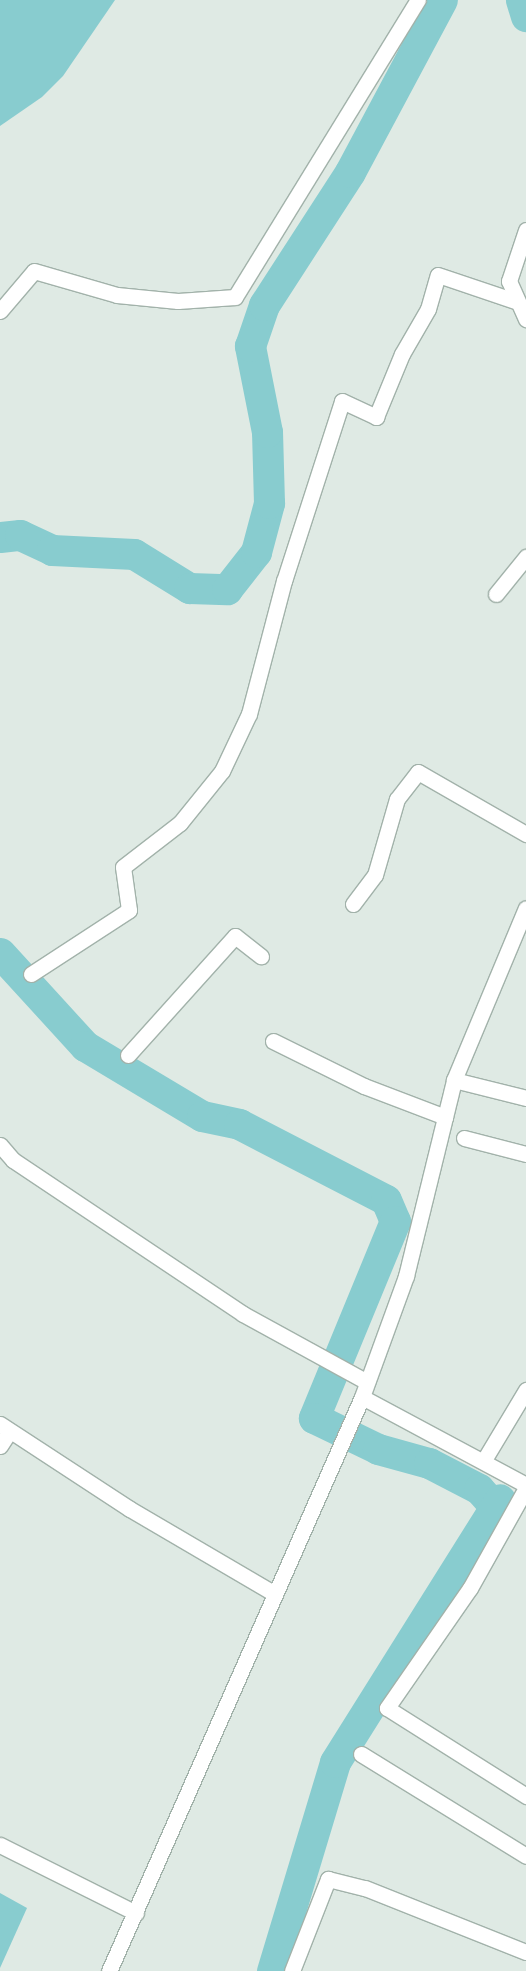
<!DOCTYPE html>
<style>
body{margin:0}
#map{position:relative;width:526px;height:1971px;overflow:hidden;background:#dfeae4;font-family:Helvetica,sans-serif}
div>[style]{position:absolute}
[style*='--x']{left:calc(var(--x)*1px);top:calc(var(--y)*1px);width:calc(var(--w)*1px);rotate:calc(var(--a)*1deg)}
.water>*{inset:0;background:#88cccf}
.canal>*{height:31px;margin:-15.5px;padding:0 15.5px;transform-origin:15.5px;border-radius:15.5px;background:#88cccf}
.roads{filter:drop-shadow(1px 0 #a2b2aa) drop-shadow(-1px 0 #a2b2aa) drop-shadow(0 1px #a2b2aa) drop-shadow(0 -1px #a2b2aa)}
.street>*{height:15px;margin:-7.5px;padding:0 7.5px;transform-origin:7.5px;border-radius:7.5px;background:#fff}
.secondary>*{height:15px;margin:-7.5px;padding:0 7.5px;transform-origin:7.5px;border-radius:7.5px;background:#fff}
span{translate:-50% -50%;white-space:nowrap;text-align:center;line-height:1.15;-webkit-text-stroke:4px #f0f7f3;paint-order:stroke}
</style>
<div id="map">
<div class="water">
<div style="clip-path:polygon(0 0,115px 0,63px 76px,42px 97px,0 126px)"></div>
<div style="clip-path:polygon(0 1893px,27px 1908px,0 1968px)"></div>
</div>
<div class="canal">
<div style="--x:521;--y:0;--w:17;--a:73"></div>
<div style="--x:0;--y:537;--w:20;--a:-6"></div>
<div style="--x:20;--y:535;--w:35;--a:25"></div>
<div style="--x:52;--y:550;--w:82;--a:2.8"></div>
<div style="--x:134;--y:554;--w:65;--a:31.7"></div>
<div style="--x:189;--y:588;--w:38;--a:2"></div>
<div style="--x:227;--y:589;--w:47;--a:-51.9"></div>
<div style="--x:256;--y:552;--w:51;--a:-75.1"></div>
<div style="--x:269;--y:503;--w:71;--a:-91.6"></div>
<div style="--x:267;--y:432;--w:88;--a:-101.2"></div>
<div style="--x:250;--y:346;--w:43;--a:-71.1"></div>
<div style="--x:264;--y:305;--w:158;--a:-57.1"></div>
<div style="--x:350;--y:172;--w:195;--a:-61.9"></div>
<div style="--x:0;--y:953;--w:126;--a:47.6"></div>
<div style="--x:85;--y:1046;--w:136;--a:30.9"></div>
<div style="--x:202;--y:1116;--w:38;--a:12"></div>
<div style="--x:239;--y:1124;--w:165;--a:27.3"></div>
<div style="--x:386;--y:1200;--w:23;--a:67"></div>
<div style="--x:395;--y:1221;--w:213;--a:112.4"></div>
<div style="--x:314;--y:1418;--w:71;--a:25.8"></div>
<div style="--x:378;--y:1449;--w:53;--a:15.4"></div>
<div style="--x:429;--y:1463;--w:56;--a:27.5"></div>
<div style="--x:479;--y:1489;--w:24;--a:48"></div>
<div style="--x:272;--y:1971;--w:218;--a:-73.2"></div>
<div style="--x:335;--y:1762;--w:310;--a:-57.9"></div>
</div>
<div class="roads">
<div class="street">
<div style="--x:0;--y:311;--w:52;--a:-49.6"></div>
<div style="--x:34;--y:271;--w:86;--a:16.1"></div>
<div style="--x:117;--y:295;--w:61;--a:5.6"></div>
<div style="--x:178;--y:301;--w:57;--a:-4"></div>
<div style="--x:235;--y:297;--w:349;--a:-58.4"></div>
<div style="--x:496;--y:594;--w:48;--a:-51"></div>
<div style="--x:353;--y:904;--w:36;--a:-53"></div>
<div style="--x:375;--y:875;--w:79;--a:-73.9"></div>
<div style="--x:397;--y:799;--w:34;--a:-52"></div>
<div style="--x:418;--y:772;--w:125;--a:29.9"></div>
<div style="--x:31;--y:974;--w:117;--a:-33.1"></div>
<div style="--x:129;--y:910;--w:43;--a:-97.9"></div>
<div style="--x:123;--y:867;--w:72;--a:-37.7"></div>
<div style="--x:180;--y:823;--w:67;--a:-51.1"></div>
<div style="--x:222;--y:771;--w:63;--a:-64.7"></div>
<div style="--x:249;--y:714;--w:138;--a:-75.3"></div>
<div style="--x:284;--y:581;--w:189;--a:-72.1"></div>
<div style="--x:342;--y:401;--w:38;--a:25"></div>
<div style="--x:376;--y:417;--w:68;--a:-67.6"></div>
<div style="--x:402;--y:354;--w:52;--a:-60"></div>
<div style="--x:428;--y:309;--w:35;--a:-74"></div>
<div style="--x:438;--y:275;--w:81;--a:18.7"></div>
<div style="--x:273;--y:1041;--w:102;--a:26.3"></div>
<div style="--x:364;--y:1086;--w:87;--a:20.9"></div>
<div style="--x:128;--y:1055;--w:160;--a:-48"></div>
<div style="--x:235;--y:936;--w:33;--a:38"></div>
<div style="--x:454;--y:1080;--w:74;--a:14"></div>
<div style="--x:464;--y:1138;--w:64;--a:14.5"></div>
<div style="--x:0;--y:1145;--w:20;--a:49"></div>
<div style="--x:13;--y:1160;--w:277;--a:33.8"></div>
<div style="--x:243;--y:1314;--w:141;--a:28.7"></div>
<div style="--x:362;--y:1397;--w:186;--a:28.2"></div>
<div style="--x:0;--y:1424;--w:155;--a:33.2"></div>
<div style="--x:130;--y:1509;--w:168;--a:30.4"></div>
<div style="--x:0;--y:1446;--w:17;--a:-57"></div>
<div style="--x:484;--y:1460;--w:82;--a:-59"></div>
<div style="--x:526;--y:1488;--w:115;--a:119.2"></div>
<div style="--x:470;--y:1588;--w:146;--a:124.7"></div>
<div style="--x:387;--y:1708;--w:165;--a:32.3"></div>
<div style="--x:361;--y:1754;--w:194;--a:31.7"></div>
<div style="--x:0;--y:1845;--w:152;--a:26.6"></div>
<div style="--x:292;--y:1971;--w:99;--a:-68.6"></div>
<div style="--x:328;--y:1879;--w:38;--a:14"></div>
<div style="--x:365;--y:1888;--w:173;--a:21.7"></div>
</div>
<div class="secondary">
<div style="--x:526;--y:230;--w:54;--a:108.4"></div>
<div style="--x:509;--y:281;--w:42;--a:65.9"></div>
<div style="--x:109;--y:1971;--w:627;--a:-66.21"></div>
<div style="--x:362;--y:1397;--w:129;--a:-70"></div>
<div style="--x:406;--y:1276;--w:202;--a:-76.2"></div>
<div style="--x:454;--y:1080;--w:186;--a:-67.3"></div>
</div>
</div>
</div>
